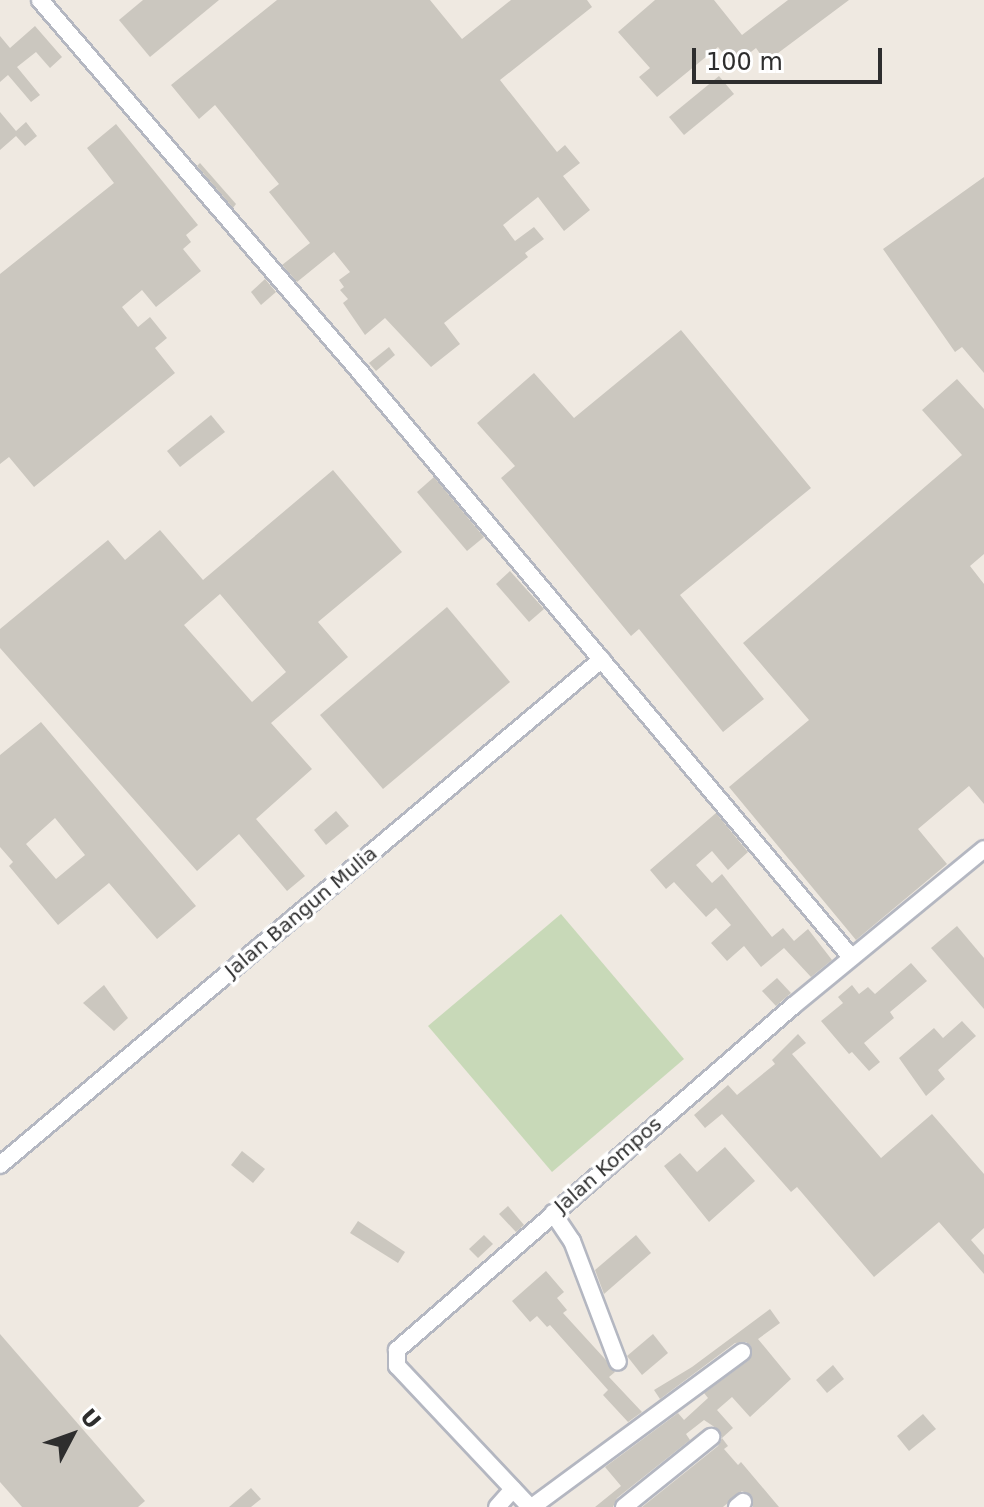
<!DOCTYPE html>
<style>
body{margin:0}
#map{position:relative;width:984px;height:1507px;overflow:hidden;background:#efe9e1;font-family:"DejaVu Sans",sans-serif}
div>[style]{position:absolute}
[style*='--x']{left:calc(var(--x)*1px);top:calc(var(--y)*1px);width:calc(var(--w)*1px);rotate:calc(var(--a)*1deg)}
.cemetery>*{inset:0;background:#c8d9b8}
.building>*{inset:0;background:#cbc7bf}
.roads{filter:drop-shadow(2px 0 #b4b7c1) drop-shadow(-2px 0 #b4b7c1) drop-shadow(0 2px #b4b7c1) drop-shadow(0 -2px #b4b7c1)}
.minor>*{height:16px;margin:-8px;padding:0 8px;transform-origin:8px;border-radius:8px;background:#fff}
span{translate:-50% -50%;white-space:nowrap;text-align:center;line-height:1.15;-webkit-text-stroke:7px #fff;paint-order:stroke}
.street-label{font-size:20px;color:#2e2e2e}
.north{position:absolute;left:32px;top:1395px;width:80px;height:80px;-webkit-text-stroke:6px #fff;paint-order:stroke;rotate:49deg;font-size:22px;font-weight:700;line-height:32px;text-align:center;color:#2e2e2e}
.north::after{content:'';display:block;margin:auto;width:28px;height:36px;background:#2e2e2e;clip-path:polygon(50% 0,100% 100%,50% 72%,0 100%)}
.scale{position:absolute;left:692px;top:48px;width:190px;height:36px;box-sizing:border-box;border:4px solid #2e2e2e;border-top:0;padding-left:10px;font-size:24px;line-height:28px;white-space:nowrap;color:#2e2e2e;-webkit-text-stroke:6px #fff;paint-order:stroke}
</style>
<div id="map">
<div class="cemetery">
<div style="clip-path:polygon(561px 914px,684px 1059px,552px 1172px,428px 1026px)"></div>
</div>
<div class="building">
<div style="clip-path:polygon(143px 0,219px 0,150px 57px,119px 20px)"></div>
<div style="clip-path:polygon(277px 0,430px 0,462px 39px,511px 0,587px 0,592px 7px,500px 80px,557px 152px,565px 145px,580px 163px,563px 176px,590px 210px,564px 231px,538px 197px,503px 225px,515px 241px,534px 227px,544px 239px,525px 253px,528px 257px,444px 323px,460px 344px,431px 367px,385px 318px,365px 335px,343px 303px,348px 299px,340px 290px,344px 287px,339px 280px,350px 272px,334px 252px,297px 282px,282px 265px,310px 243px,269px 192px,279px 184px,215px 105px,199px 119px,171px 85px)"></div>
<div style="clip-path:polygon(655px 0,714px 0,742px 35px,788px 0,849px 0,766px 62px,756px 48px,733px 66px,718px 47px,657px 97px,639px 77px,650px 68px,618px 32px)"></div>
<div style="clip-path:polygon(35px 26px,62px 57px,50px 68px,36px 52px,17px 67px,40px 95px,31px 102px,8px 75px,0 82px,0 36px,10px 48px)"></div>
<div style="clip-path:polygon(719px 76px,734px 94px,684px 135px,669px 117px)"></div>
<div style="clip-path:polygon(0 112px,16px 131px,26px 122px,37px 136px,25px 146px,16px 136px,0 150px)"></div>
<div style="clip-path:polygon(116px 124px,198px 225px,186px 235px,191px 242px,183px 249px,201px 271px,156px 307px,142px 290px,122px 307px,138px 327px,150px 317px,167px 338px,155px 348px,175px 373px,34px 487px,9px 457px,0 464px,0 274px,114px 183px,87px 148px)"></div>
<div style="clip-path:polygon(200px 163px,236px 204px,233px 208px,197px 166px)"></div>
<div style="clip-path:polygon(984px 177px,984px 373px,962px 347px,955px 352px,883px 249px)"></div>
<div style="clip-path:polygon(265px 279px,276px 292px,261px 305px,251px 292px)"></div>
<div style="clip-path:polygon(681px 330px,811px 488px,680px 595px,764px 699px,723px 732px,639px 629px,631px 636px,501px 478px,515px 466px,477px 423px,534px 373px,574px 418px)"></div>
<div style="clip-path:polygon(389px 347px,395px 355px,376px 371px,369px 363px)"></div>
<div style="clip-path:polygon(957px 379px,984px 409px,984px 554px,970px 566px,984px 584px,984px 804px,969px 786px,918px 829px,947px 864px,856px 940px,729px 787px,809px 720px,743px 643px,962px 455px,922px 410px)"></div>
<div style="clip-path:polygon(211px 415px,225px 432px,180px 467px,167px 451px)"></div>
<div style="clip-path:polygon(evenodd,333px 470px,402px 552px,318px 622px,348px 657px,271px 723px,312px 769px,256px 819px,305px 876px,287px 891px,239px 834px,197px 871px,0 648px,0 629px,108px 540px,125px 560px,160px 530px,203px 580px,333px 470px,220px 594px,286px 672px,252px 702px,184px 625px,220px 594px)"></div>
<div style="clip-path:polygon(434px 477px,484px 537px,467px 551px,417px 492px)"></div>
<div style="clip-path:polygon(510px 571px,544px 609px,529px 622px,496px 584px)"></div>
<div style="clip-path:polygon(447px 607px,510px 682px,383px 789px,320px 715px)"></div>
<div style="clip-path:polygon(evenodd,41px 722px,196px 906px,157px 939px,109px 883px,58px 925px,9px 866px,13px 862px,0 847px,0 755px,41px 722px,55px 818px,85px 855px,56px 879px,26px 844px,55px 818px)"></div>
<div style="clip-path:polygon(336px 811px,349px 826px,326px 845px,314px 830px)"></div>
<div style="clip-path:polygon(716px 813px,748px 852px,728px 870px,712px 851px,696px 865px,712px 883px,722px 874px,772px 937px,783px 928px,794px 941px,808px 929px,832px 960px,811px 977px,784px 948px,761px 967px,744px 946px,727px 961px,711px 943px,731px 925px,716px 908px,706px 917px,674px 882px,666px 889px,650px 870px)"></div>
<div style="clip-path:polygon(957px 926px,984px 958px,984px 1009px,931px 948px)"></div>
<div style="clip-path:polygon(911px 963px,927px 981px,890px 1012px,894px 1018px,864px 1043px,880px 1062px,869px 1071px,852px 1052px,849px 1054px,821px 1021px,843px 1003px,838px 997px,852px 985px,859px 994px,868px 987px,875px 994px)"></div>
<div style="clip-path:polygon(777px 978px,791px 993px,776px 1006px,762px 991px)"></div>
<div style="clip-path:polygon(104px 985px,128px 1018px,114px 1031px,83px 1003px)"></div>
<div style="clip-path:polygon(962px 1021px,976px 1036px,938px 1070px,945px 1079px,926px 1096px,899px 1058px,934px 1028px,943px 1038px)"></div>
<div style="clip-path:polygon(798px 1034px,806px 1043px,792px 1054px,881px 1158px,932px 1114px,984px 1174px,984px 1228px,971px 1240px,984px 1255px,984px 1274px,939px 1222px,874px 1277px,797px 1187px,791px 1192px,722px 1114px,705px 1128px,694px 1115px,728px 1085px,737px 1095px,775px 1064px,772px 1060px)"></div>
<div style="clip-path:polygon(725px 1147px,755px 1181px,709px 1222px,664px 1166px,680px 1153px,697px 1172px)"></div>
<div style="clip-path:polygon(242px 1151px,265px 1169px,253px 1183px,231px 1165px)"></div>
<div style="clip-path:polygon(508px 1206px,524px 1225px,516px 1232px,499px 1214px)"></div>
<div style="clip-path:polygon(358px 1221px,405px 1252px,398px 1263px,350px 1233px)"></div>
<div style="clip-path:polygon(484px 1235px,493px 1244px,478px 1258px,469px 1249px)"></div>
<div style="clip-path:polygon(636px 1235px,651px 1253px,604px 1294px,595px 1270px)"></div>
<div style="clip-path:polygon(546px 1271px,564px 1292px,557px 1298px,567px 1310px,563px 1313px,605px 1359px,615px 1372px,609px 1377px,642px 1412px,628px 1422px,603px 1395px,608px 1390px,550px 1325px,547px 1327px,537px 1316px,530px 1322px,512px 1301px)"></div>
<div style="clip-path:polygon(770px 1309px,780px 1323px,758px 1339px,791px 1379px,750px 1417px,732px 1397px,717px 1410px,733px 1428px,722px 1438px,719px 1430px,704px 1420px,686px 1434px,690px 1440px,617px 1498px,613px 1507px,595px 1507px,621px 1486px,605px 1467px,678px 1413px,684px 1420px,708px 1398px,704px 1393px,749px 1360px,751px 1346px,746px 1342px,735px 1343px,660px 1399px,654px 1390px,692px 1367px)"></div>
<div style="clip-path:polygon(0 1334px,145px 1501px,138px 1507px,22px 1507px,0 1482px)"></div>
<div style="clip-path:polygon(653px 1334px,668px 1353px,642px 1375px,627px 1356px)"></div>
<div style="clip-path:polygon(833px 1365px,844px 1379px,827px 1393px,816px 1380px)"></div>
<div style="clip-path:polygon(923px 1414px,936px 1429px,909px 1451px,897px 1436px)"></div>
<div style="clip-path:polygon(722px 1438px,728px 1446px,724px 1449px,738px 1465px,741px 1462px,779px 1507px,753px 1507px,752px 1496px,742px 1491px,723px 1507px,642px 1507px,718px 1446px)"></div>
<div style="clip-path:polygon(251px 1488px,261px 1499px,251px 1507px,229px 1507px)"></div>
</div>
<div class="roads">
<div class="minor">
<div style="--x:40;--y:0;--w:497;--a:49.3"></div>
<div style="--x:364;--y:377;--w:757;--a:49.98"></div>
<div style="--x:0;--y:1165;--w:786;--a:-40.05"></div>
<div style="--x:553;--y:1213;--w:34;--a:56"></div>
<div style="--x:572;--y:1241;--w:129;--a:69.2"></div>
<div style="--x:497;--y:1507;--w:24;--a:-48"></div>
<div style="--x:530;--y:1507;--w:194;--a:-133.3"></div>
<div style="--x:397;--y:1366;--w:16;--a:-90"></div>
<div style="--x:397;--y:1350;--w:525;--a:-40.98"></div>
<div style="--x:793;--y:1006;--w:247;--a:-39.4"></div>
<div style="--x:532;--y:1507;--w:261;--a:-36.4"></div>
<div style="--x:624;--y:1507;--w:112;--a:-38.8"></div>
<div style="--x:737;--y:1507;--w:8;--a:-40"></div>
</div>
</div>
<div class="street-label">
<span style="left:301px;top:912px;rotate:-40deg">Jalan Bangun Mulia</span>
<span style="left:608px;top:1165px;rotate:-41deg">Jalan Kompos</span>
</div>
<div class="north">U</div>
<div class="scale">100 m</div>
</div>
